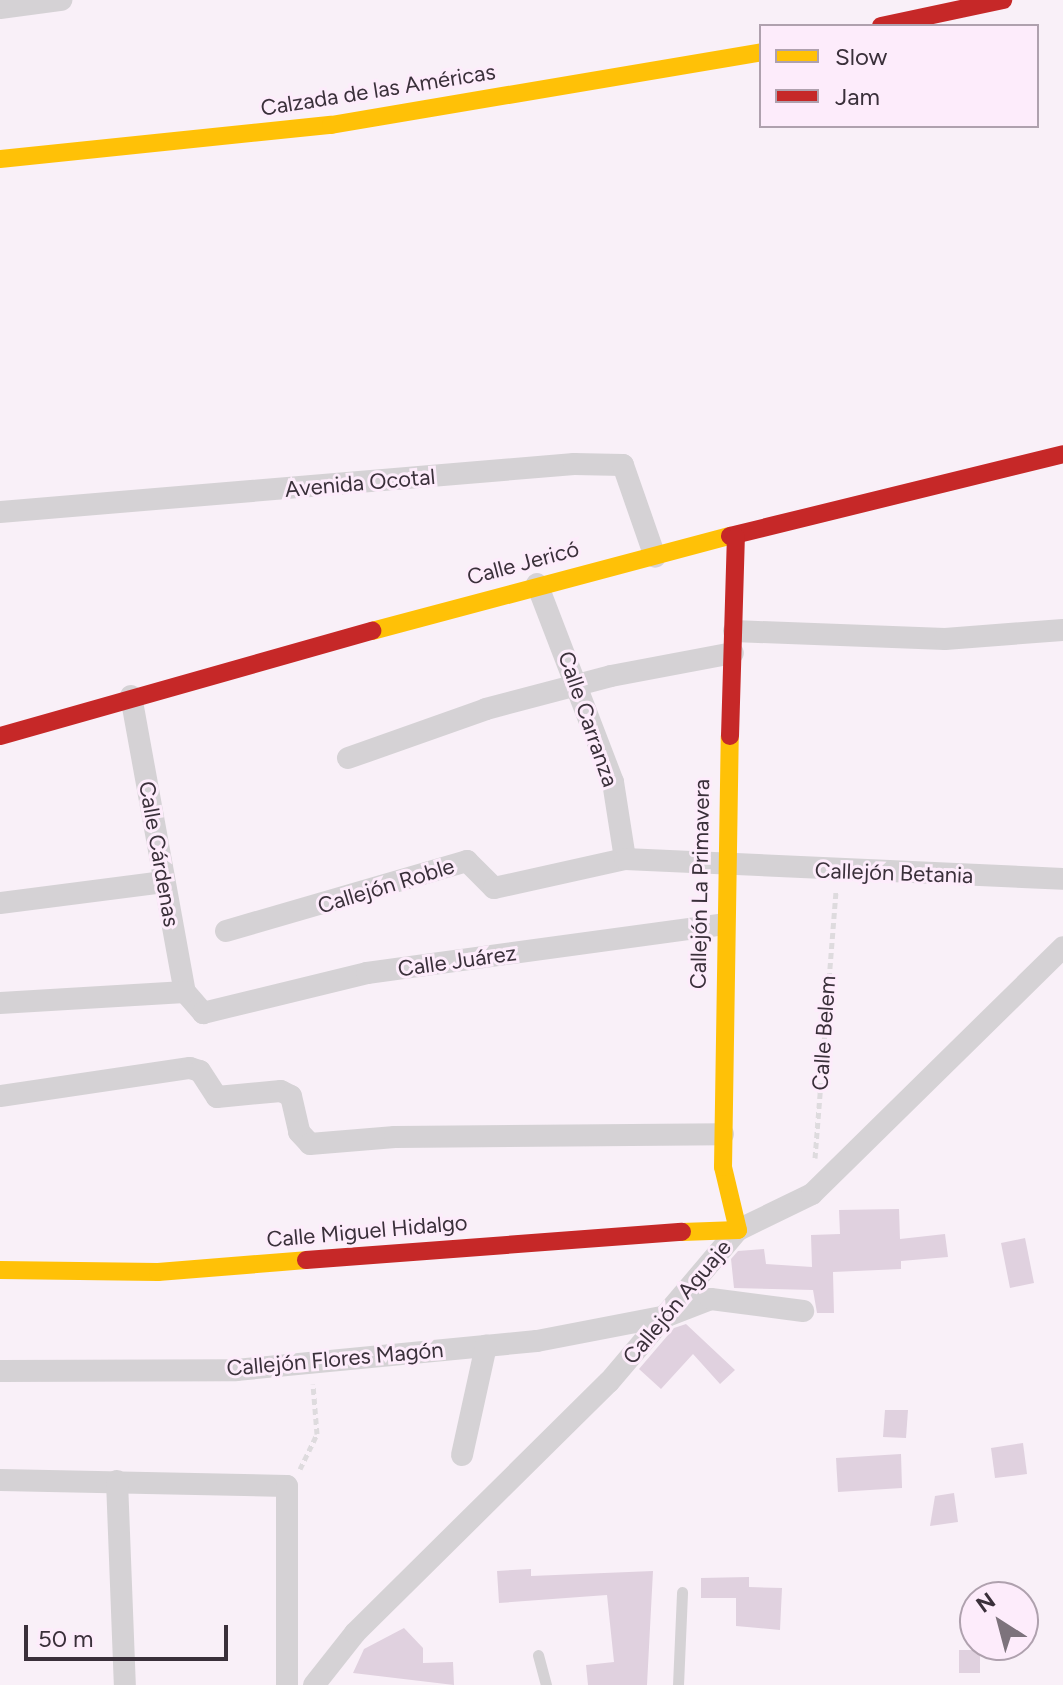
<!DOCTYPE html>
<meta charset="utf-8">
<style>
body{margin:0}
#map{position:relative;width:1063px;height:1685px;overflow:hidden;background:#f9f0f8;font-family:Figtree,sans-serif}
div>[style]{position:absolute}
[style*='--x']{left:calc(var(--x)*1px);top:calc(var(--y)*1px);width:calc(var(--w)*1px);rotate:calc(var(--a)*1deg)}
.building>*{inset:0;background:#e0d1df}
.path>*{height:5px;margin-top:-2.5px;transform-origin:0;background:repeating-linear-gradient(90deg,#dedbde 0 6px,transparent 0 10px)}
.lane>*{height:11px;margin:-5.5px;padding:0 5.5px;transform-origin:5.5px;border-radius:5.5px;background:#d5d2d5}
.street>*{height:22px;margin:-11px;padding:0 11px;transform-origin:11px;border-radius:11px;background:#d5d2d5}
.slow>*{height:18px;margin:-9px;padding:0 9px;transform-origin:9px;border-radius:9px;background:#ffc107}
.jam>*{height:18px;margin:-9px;padding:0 9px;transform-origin:9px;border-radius:9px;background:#c62828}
span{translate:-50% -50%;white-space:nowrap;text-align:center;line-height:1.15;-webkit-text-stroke:6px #fdecfb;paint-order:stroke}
.street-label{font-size:22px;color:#3a303a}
.legend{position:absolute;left:759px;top:24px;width:280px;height:104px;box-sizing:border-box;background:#fdecfb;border:2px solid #afa1ae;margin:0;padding:10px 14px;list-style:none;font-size:24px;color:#3a303a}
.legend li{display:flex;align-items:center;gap:16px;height:40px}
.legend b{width:40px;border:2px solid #afa1ae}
.north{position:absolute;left:959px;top:1581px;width:80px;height:80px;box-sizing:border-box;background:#fdecfb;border:2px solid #afa1ae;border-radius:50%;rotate:324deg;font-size:22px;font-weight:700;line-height:32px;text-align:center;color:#3a303a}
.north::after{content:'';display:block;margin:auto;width:28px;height:36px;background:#7d737c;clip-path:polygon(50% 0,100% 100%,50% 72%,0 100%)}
.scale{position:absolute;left:24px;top:1625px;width:204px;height:36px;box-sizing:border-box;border:4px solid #3a303a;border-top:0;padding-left:10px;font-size:24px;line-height:28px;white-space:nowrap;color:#3a303a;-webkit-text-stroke:6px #fdecfb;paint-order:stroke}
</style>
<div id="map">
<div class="building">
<div style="clip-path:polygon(899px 1209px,900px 1239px,945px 1234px,948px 1257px,901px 1261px,901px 1269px,833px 1272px,834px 1313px,817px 1313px,813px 1290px,734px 1288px,731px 1259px,738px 1251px,764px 1249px,766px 1264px,812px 1267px,811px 1235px,840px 1234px,839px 1210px)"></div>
<div style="clip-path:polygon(1025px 1238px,1034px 1283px,1010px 1288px,1001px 1243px)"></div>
<div style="clip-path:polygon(686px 1324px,735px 1370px,720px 1384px,693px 1354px,661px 1389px,639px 1369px,674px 1328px)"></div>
<div style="clip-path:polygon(885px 1410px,908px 1410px,906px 1438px,883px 1437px)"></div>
<div style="clip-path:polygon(1023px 1443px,1027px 1474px,995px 1478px,991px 1448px)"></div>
<div style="clip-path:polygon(901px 1454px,902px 1488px,838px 1492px,836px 1458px)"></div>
<div style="clip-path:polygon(954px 1493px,958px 1522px,930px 1526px,935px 1496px)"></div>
<div style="clip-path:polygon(531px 1569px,531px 1576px,653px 1571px,647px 1685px,588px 1685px,586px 1665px,614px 1662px,607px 1595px,499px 1603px,497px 1571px)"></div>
<div style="clip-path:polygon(749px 1577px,749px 1587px,782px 1588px,780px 1630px,736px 1626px,736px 1598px,701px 1598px,701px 1578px)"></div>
<div style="clip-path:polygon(404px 1628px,423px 1648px,423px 1663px,453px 1662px,454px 1685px,353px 1673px,364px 1649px)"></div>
<div style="clip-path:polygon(959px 1650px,980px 1650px,980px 1673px,959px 1673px)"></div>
</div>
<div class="path">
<div style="--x:815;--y:1158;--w:267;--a:-85.5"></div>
<div style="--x:300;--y:1469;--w:39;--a:-64"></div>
<div style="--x:317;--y:1434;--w:50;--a:-94.6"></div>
</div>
<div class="lane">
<div style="--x:538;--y:1655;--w:31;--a:75"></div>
<div style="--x:678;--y:1685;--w:93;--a:-87.5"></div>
</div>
<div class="street">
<div style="--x:0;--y:8;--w:62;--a:-7.5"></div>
<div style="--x:0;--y:512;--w:576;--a:-4.78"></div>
<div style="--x:574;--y:464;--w:49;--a:1.2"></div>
<div style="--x:623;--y:465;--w:97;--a:70.8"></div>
<div style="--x:537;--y:584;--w:212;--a:69"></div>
<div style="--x:613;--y:782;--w:78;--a:81.1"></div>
<div style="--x:734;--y:631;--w:211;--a:2.2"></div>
<div style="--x:945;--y:639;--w:118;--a:-4.4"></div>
<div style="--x:131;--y:696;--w:301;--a:79.7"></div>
<div style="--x:185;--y:992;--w:28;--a:49"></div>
<div style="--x:203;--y:1013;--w:169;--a:-13.7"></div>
<div style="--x:367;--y:973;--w:359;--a:-7.8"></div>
<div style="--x:348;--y:758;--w:146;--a:-19.5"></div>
<div style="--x:486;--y:709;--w:129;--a:-14.8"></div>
<div style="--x:611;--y:676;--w:124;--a:-10.7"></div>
<div style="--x:0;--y:903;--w:165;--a:-7.3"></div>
<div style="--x:226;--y:931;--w:251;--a:-16.2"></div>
<div style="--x:467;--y:861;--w:38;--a:45"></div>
<div style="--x:494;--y:888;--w:134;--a:-12.5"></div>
<div style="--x:625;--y:859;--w:438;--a:2.6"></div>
<div style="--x:0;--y:1003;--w:185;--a:-3.4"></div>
<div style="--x:0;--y:1096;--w:192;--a:-8.4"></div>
<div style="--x:190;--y:1068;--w:10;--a:17"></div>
<div style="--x:200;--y:1071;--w:31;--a:57"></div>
<div style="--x:217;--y:1097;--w:64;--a:-5.4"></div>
<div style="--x:281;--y:1091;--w:11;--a:27"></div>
<div style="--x:291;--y:1096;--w:37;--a:77"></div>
<div style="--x:299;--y:1132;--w:16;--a:47"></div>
<div style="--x:310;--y:1144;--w:85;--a:-4.7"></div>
<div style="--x:395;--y:1137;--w:328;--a:-0.5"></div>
<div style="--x:0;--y:1371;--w:236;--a:-0.2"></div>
<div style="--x:236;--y:1370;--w:302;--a:-5.5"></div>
<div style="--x:537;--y:1341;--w:132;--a:-10.9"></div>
<div style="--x:667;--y:1316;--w:47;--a:-21.1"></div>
<div style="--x:711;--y:1299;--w:93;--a:7.4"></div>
<div style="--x:462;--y:1455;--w:112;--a:-77.6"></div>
<div style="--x:0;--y:1480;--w:287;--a:1.2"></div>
<div style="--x:287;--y:1486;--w:199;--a:90"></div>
<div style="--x:117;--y:1481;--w:204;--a:87.8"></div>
<div style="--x:314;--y:1685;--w:66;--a:-51.7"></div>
<div style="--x:355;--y:1633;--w:357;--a:-44.7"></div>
<div style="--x:609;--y:1382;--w:199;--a:-49.7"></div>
<div style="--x:738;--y:1230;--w:82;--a:-25.9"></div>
<div style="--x:812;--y:1194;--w:352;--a:-44.5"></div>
</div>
<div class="slow">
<div style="--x:0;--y:159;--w:333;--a:-5.9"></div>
<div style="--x:331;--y:125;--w:436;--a:-9.6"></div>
<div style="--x:372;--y:631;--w:370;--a:-14.9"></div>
<div style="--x:682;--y:1232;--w:56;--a:-2"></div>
<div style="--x:738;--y:1230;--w:65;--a:-103.4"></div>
<div style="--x:723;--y:1167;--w:431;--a:-89.1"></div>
<div style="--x:0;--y:1270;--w:158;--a:0.7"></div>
<div style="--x:158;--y:1272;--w:148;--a:-4.6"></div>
</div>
<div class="jam">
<div style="--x:881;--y:26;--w:125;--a:-12"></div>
<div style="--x:730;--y:536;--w:343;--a:-13.8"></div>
<div style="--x:0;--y:736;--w:387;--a:-15.8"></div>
<div style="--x:730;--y:736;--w:199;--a:-88.3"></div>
<div style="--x:306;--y:1260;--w:377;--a:-4.3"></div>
</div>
<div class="street-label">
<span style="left:378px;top:90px;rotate:-9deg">Calzada de las Américas</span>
<span style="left:360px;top:483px;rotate:-5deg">Avenida Ocotal</span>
<span style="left:523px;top:563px;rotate:-15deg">Calle Jericó</span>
<span style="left:588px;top:719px;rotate:71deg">Calle Carranza</span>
<span style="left:159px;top:854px;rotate:80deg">Calle Cárdenas</span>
<span style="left:894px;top:873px;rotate:2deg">Callejón Betania</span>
<span style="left:700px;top:884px;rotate:-89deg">Callejón La Primavera</span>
<span style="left:386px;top:886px;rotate:-17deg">Callejón Roble</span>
<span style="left:457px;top:961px;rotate:-8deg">Calle Juárez</span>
<span style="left:824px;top:1033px;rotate:-86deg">Calle Belem</span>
<span style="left:367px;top:1231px;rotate:-5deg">Calle Miguel Hidalgo</span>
<span style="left:677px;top:1302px;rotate:-50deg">Callejón Aguaje</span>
<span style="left:335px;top:1359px;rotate:-5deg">Callejón Flores Magón</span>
</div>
<ul class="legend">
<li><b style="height:10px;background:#ffc107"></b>Slow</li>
<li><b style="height:10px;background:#c62828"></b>Jam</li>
</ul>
<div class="north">N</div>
<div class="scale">50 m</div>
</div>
